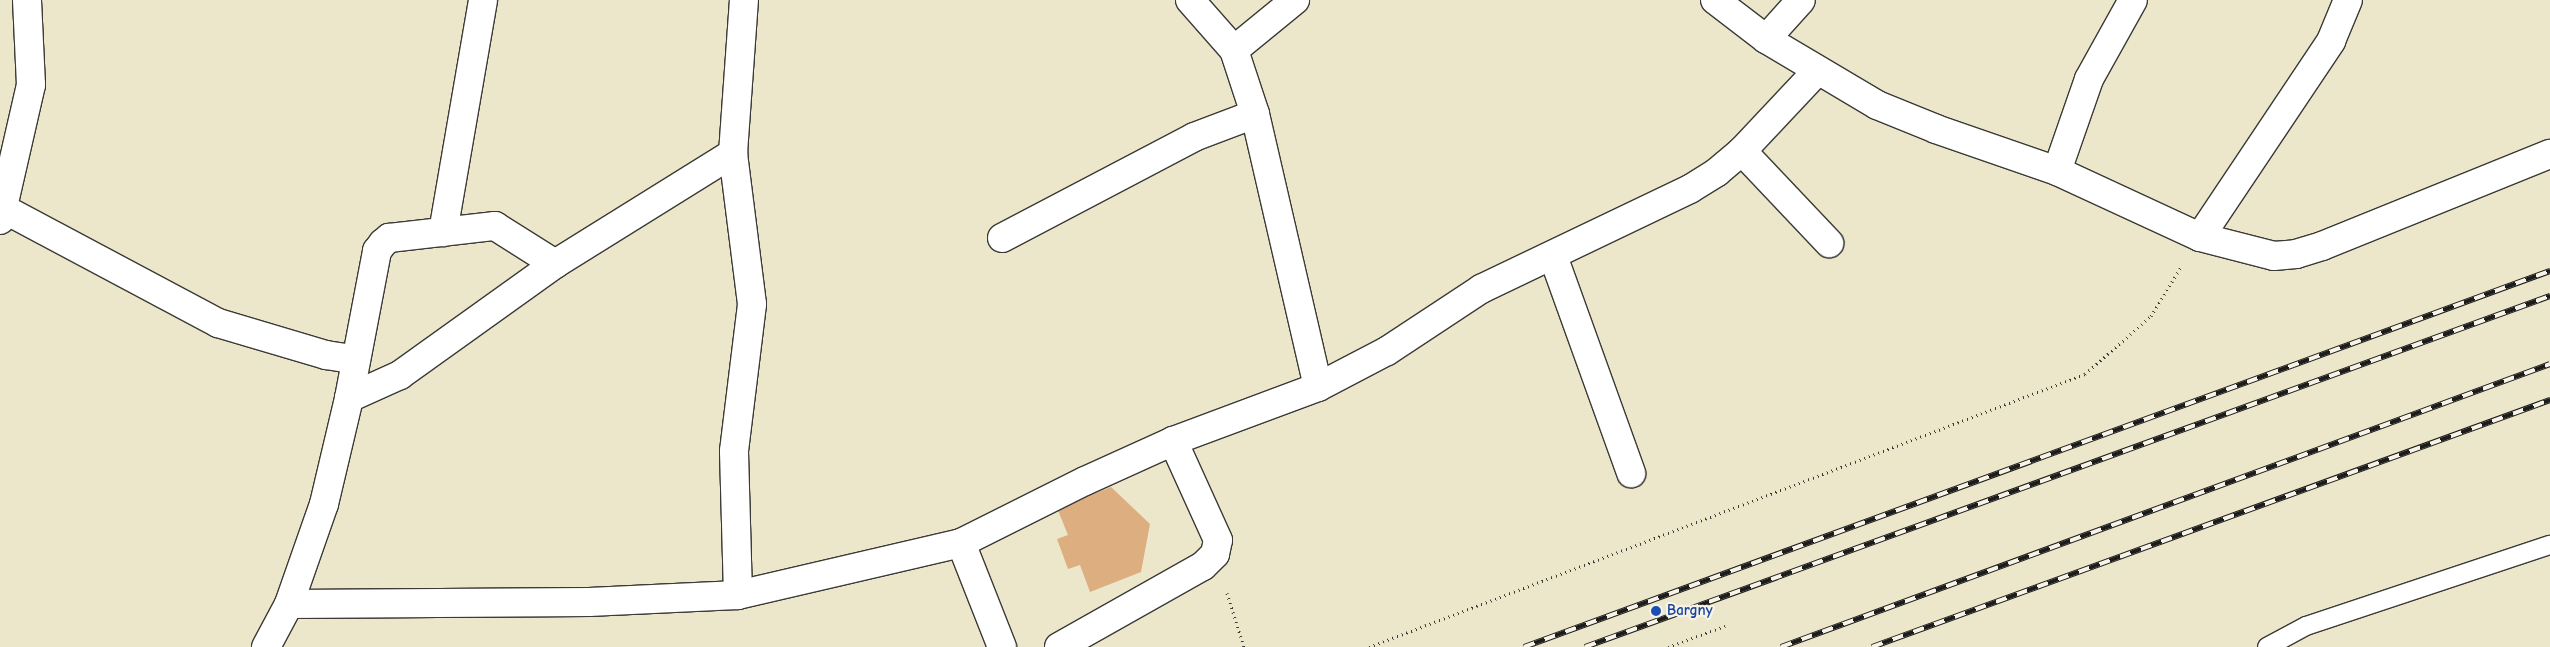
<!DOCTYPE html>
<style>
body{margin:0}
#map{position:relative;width:2550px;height:647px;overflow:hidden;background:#ece6ca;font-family:"Comic Neue",sans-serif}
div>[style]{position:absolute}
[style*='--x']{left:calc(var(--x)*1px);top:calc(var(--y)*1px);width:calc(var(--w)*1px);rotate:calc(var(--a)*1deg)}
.building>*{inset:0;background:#ddae80}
.path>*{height:3px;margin-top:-1.5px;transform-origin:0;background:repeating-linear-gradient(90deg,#3b3a36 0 1px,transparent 0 5px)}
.roads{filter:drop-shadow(1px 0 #3b3a36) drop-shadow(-1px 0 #3b3a36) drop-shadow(0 1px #3b3a36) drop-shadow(0 -1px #3b3a36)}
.service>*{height:18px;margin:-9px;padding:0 9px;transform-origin:9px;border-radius:9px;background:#fff}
.minor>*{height:28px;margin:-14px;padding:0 14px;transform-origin:14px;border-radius:14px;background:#fff}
.rail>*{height:5.5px;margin-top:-2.75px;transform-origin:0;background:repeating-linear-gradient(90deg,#f7f3e8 0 11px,#1c1c1c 0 22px);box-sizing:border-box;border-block:1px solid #1c1c1c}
.dots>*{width:14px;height:14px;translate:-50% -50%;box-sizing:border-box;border:2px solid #f7f3e8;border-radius:50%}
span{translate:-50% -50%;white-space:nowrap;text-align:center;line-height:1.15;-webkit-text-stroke:4.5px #f7f3e8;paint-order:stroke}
.transit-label{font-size:15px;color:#164399;font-weight:700}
.left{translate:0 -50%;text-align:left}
</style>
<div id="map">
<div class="building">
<div style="clip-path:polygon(1111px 487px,1150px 524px,1141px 572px,1090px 592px,1080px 565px,1068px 569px,1057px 539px,1068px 535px,1057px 508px)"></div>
</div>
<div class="path">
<div style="--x:1227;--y:593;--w:57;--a:72.5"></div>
<div style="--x:1369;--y:647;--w:766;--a:-20.87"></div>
<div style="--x:2085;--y:374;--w:88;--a:-41.3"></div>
<div style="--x:2151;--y:316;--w:57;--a:-58.5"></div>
<div style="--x:1668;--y:647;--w:61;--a:-20.2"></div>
</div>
<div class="roads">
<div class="service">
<div style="--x:2267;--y:647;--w:44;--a:-28.3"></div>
<div style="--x:2306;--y:626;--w:257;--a:-18.4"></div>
</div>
<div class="minor">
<div style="--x:1190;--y:0;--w:67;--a:48.7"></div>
<div style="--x:1234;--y:50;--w:67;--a:71.8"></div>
<div style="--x:1255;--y:114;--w:280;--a:77"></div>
<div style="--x:1715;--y:0;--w:64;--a:37.4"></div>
<div style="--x:1766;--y:39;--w:129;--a:30.7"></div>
<div style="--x:1877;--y:105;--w:64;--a:22.1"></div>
<div style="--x:1936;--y:129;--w:128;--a:19.1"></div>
<div style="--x:2057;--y:171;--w:157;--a:24.8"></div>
<div style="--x:2200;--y:237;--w:76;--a:14.4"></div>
<div style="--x:2274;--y:256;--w:22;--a:-5"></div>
<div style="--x:2296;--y:254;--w:27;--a:-17"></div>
<div style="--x:2322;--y:246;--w:246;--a:-22"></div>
<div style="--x:1766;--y:39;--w:52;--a:-48.1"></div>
<div style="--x:1234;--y:50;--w:79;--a:-39.3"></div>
<div style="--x:1742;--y:151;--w:127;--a:46.6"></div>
<div style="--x:2057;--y:171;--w:97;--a:-70.8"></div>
<div style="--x:2089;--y:79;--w:90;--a:-60.9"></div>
<div style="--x:0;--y:207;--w:247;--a:28"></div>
<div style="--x:218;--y:323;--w:113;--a:16.5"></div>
<div style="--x:326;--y:355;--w:30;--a:9"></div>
<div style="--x:0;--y:220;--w:139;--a:-77.1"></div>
<div style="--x:31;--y:85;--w:85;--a:-92.7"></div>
<div style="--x:443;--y:232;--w:235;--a:-80.2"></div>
<div style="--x:2200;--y:237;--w:236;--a:-56.2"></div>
<div style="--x:2331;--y:41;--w:44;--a:-67.5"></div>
<div style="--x:1002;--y:238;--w:217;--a:-27.7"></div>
<div style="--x:1194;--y:137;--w:65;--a:-20.7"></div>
<div style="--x:1553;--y:256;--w:231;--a:70.2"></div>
<div style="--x:349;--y:398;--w:56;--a:-24.3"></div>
<div style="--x:400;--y:375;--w:191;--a:-35.6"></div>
<div style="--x:555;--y:264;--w:210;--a:-31.9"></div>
<div style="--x:961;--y:543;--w:112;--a:68.5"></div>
<div style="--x:738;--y:595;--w:144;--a:-91.6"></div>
<div style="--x:734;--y:451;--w:148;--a:-83"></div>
<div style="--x:752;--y:304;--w:152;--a:-97.2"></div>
<div style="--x:733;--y:153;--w:153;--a:-85.9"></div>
<div style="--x:289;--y:604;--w:300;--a:-0.4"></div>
<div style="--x:589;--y:602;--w:149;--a:-2.7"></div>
<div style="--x:738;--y:595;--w:229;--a:-13.1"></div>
<div style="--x:961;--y:543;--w:139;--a:-26.6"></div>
<div style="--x:1085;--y:481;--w:97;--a:-24.4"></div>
<div style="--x:1173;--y:441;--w:155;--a:-20.4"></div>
<div style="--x:1318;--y:387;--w:78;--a:-27.6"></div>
<div style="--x:1387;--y:351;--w:113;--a:-33.4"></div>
<div style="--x:1481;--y:289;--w:232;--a:-25.6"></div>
<div style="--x:1690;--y:189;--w:32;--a:-32"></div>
<div style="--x:1717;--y:172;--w:33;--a:-40"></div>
<div style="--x:1742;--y:151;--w:110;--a:-46.8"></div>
<div style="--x:266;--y:647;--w:49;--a:-61.9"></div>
<div style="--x:289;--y:604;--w:106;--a:-70.7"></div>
<div style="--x:324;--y:504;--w:109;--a:-76.7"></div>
<div style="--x:349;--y:398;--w:150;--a:-79.2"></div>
<div style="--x:377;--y:251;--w:10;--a:-53"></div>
<div style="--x:383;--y:243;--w:8;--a:-40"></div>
<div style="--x:389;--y:238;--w:107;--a:-6.5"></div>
<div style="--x:495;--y:226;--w:71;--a:32.3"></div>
<div style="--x:1059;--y:647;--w:165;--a:-29.4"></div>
<div style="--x:1203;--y:566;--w:17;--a:-45"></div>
<div style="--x:1215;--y:554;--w:14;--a:-78"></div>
<div style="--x:1218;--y:540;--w:109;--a:-114.4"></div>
</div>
</div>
<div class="rail">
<div style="--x:1524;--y:647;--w:1093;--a:-20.13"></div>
<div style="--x:1585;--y:647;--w:1027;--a:-19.99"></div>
<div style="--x:1781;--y:647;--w:819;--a:-20.2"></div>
<div style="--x:1872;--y:647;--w:722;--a:-20.02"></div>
</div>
<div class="dots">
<div style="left:1656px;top:611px;background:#1a4fb4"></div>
</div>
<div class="transit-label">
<span class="left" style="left:1667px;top:611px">Bargny</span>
</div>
</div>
